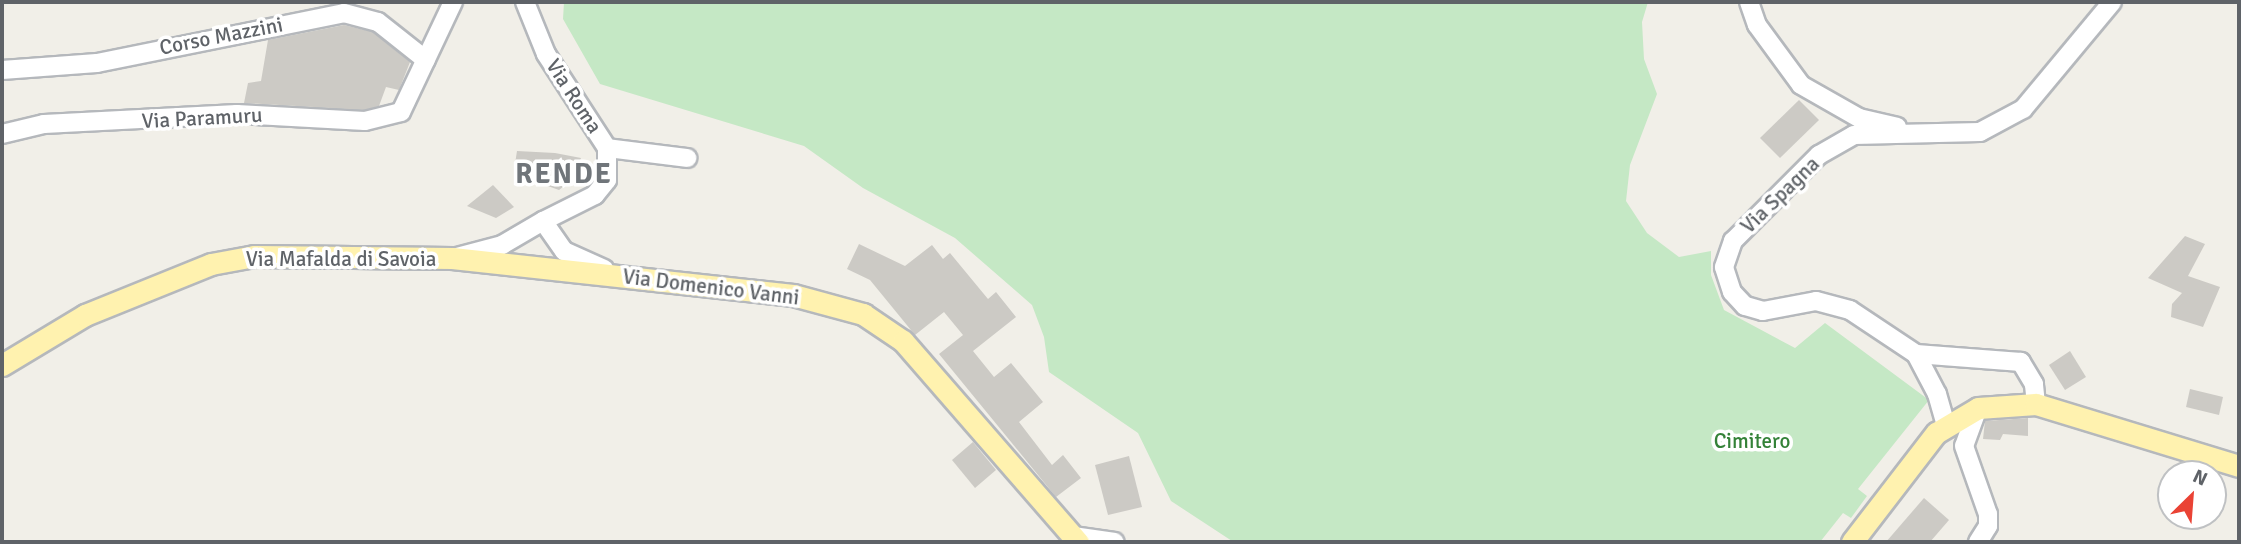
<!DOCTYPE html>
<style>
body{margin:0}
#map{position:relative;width:2241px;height:544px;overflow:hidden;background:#f1efe8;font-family:Signika,sans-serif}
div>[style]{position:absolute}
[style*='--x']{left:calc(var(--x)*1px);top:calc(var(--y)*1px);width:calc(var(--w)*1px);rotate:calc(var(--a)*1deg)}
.green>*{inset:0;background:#c5e8c5}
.building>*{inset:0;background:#cccac5}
.roads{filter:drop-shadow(2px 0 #b5b8bc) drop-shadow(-2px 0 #b5b8bc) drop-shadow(0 2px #b5b8bc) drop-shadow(0 -2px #b5b8bc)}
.minor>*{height:18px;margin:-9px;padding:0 9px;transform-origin:9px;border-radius:9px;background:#fff}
.major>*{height:21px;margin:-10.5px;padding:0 10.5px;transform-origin:10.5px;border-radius:10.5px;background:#fff2af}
span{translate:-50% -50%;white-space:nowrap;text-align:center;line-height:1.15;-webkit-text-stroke:7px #fff;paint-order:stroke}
.street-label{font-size:21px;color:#5f6368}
.park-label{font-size:21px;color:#348238}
.district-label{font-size:28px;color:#70757a;font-weight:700;letter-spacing:2px}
.frame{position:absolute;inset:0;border:4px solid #5f6368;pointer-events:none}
.north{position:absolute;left:2157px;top:460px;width:70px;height:70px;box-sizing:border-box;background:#fff;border:2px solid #bfc1c3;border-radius:50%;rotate:25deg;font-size:19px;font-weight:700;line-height:28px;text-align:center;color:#5f6368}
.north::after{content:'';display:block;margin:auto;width:24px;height:32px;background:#ea4335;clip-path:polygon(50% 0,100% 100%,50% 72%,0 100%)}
</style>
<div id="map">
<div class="green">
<div style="clip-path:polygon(564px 2px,1648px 2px,1642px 22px,1644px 59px,1657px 94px,1630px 165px,1626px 201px,1647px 233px,1679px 257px,1711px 251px,1711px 275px,1724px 310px,1795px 348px,1825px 323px,1929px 400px,1858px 489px,1867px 496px,1851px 518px,1843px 513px,1820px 542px,1232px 541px,1171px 501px,1138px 433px,1049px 372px,1044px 337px,1032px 305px,955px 238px,863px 188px,804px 146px,600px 84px,563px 19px)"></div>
</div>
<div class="building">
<div style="clip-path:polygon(344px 25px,373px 32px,410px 62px,399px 90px,386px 87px,379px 106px,364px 110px,244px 103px,248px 83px,261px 81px,268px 40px)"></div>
<div style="clip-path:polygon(1799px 100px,1819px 120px,1780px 158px,1760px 138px)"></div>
<div style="clip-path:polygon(517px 151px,555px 153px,581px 158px,573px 179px,559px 190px,531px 180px,541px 174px,514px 170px)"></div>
<div style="clip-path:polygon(493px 185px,514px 207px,496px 218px,467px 206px)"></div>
<div style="clip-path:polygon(2185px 236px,2205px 244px,2188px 276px,2220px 287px,2203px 327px,2171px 317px,2172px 304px,2182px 293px,2148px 278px)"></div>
<div style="clip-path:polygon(859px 244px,905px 266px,932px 245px,943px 259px,950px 253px,988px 299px,996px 292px,1016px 317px,973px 351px,994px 377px,1011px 363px,1043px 402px,1019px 422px,1052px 465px,1063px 455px,1081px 478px,1056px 497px,939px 354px,963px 335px,944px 312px,915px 335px,870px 280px,847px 269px)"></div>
<div style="clip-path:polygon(2070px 351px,2086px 377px,2065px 390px,2049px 365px)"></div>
<div style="clip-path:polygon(2190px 389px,2223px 397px,2219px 415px,2186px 407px)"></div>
<div style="clip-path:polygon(2028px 418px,2028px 436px,2003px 434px,2000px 440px,1983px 439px,1985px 421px)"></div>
<div style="clip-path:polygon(973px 442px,996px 470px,975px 488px,952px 460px)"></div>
<div style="clip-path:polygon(1129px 456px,1142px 507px,1108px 515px,1095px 465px)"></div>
<div style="clip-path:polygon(1924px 498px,1949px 520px,1930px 542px,1886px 542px)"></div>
</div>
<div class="roads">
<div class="minor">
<div style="--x:525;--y:2;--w:56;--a:68"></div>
<div style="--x:546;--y:54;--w:112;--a:57"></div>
<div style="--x:607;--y:148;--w:32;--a:90"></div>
<div style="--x:607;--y:180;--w:19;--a:129"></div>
<div style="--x:595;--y:195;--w:58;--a:153.4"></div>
<div style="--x:543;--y:221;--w:37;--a:55"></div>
<div style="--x:564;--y:251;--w:44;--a:24.2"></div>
<div style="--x:1749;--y:2;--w:24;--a:71"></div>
<div style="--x:1757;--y:25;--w:74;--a:53.7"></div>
<div style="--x:1801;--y:85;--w:67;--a:29.6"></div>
<div style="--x:1859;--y:118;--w:39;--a:13"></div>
<div style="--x:2;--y:70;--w:95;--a:-4.2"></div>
<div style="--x:97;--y:63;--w:252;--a:-11.4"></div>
<div style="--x:344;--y:13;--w:35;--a:15"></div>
<div style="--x:378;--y:22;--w:61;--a:38.4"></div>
<div style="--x:2;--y:134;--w:43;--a:-13.4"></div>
<div style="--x:44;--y:124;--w:193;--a:-3"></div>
<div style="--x:237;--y:114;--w:128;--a:3.1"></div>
<div style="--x:365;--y:121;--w:37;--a:-14"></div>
<div style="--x:401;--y:112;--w:122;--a:-64.7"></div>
<div style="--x:607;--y:148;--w:81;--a:7.1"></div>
<div style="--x:457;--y:257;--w:47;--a:-14.9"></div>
<div style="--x:502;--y:245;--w:48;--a:-30.3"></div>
<div style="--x:1916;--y:354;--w:45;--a:62.3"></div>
<div style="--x:1937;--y:394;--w:32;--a:74"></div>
<div style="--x:2036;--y:404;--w:20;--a:-96"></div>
<div style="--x:2034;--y:384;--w:26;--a:-121"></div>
<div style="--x:2021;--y:362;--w:105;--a:-175.6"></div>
<div style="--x:1916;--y:354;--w:79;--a:-146.3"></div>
<div style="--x:1850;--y:310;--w:35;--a:-165"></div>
<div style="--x:1816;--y:301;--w:54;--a:169.3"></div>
<div style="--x:1763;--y:311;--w:19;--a:-164"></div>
<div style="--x:1745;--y:306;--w:19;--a:-133"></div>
<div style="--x:1732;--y:292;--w:26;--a:-108"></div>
<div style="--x:1724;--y:267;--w:28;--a:-71"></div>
<div style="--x:1733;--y:241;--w:122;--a:-45"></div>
<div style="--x:1819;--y:155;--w:40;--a:-29.7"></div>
<div style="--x:1854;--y:135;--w:126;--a:-1.4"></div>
<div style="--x:1980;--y:132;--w:49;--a:-28.1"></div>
<div style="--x:2023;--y:109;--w:139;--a:-50.2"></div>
<div style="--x:1978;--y:408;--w:40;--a:110.2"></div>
<div style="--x:1964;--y:446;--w:72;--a:70.6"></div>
<div style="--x:1988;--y:514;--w:12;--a:90"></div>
<div style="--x:1988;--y:526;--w:19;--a:122"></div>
<div style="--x:1073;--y:536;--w:42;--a:8.1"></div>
</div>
<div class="major">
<div style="--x:2;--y:365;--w:97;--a:-31.1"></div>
<div style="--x:85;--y:315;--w:136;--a:-22"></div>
<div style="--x:211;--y:264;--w:44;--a:-10.5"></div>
<div style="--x:254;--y:256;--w:198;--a:0.6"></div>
<div style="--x:452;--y:258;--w:343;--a:6.2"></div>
<div style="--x:793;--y:295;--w:73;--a:15.2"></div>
<div style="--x:863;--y:314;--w:48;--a:34"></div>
<div style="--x:903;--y:341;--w:267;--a:49"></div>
<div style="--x:1852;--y:542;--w:138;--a:-52.4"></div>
<div style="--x:1936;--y:433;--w:49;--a:-30.8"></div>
<div style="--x:1978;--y:408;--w:58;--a:-3.9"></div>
<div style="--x:2036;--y:404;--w:212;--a:17"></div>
</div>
</div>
<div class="street-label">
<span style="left:221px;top:36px;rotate:-11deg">Corso Mazzini</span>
<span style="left:574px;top:96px;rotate:57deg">Via Roma</span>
<span style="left:202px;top:118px;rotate:-3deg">Via Paramuru</span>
<span style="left:1780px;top:195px;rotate:-44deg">Via Spagna</span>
<span style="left:341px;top:259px">Via Mafalda di Savoia</span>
<span style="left:711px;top:287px;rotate:7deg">Via Domenico Vanni</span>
</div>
<div class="park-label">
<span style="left:1752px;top:441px">Cimitero</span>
</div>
<div class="district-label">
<span style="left:564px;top:174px">RENDE</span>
</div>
<div class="frame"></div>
<div class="north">N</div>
</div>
